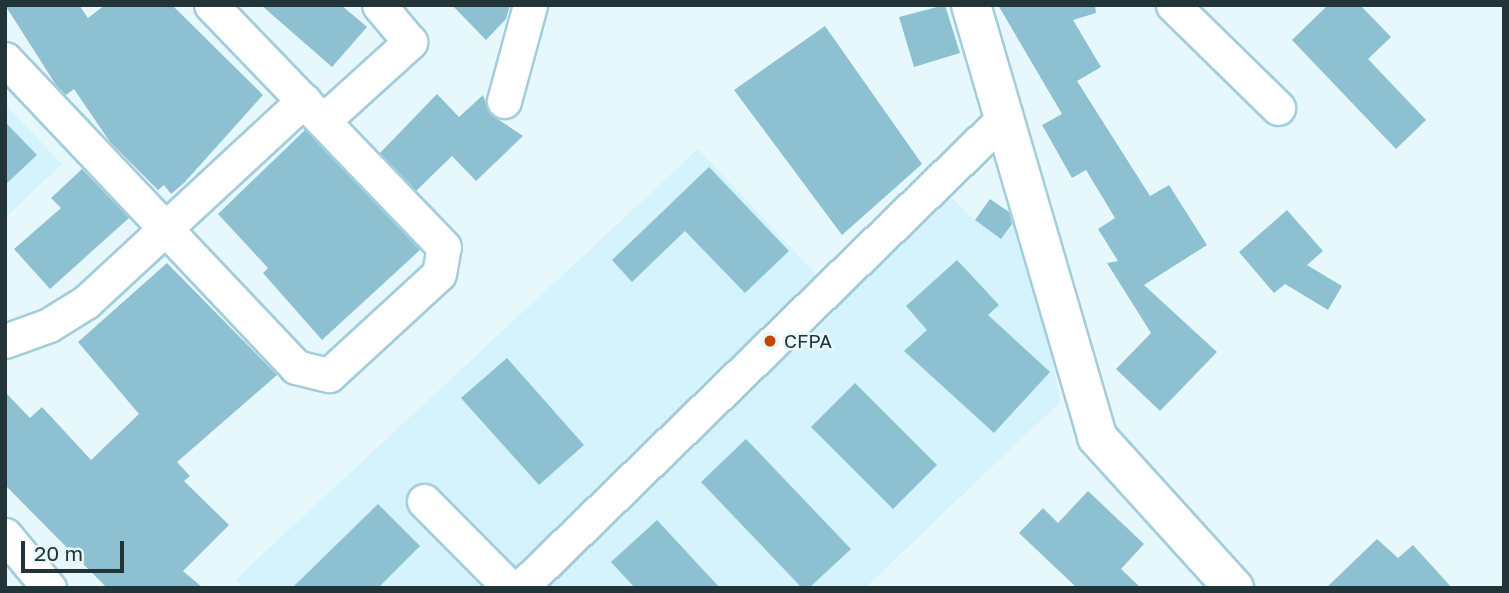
<!DOCTYPE html>
<style>
body{margin:0}
#map{position:relative;width:1509px;height:593px;overflow:hidden;background:#e7f8fd;font-family:"Golos Text",sans-serif}
div>[style]{position:absolute}
[style*='--x']{left:calc(var(--x)*1px);top:calc(var(--y)*1px);width:calc(var(--w)*1px);rotate:calc(var(--a)*1deg)}
.built>*{inset:0;background:#d4f3fd}
.building>*{inset:0;background:#8dc1d1}
.roads{filter:drop-shadow(2px 0 #a3cddb) drop-shadow(-2px 0 #a3cddb) drop-shadow(0 2px #a3cddb) drop-shadow(0 -2px #a3cddb)}
.street>*{height:33px;margin:-16.5px;padding:0 16.5px;transform-origin:16.5px;border-radius:16.5px;background:#fff}
.secondary>*{height:38px;margin:-19px;padding:0 19px;transform-origin:19px;border-radius:19px;background:#fff}
.dots>*{width:19px;height:19px;translate:-50% -50%;box-sizing:border-box;border:4px solid #e7f8fd;border-radius:50%}
span{translate:-50% -50%;white-space:nowrap;text-align:center;line-height:1.15;-webkit-text-stroke:5px #e7f8fd;paint-order:stroke}
.poi-label{font-size:19px;color:#233439}
.left{translate:0 -50%;text-align:left}
.frame{position:absolute;inset:0;border:7px solid #233439;pointer-events:none}
.scale{position:absolute;left:21px;top:541px;width:103px;height:32px;box-sizing:border-box;border:4px solid #233439;border-top:0;padding-left:9px;font-size:21px;line-height:24px;white-space:nowrap;color:#233439;-webkit-text-stroke:5px #e7f8fd;paint-order:stroke}
</style>
<div id="map">
<div class="built">
<div style="clip-path:polygon(5px 104px,62px 164px,5px 218px)"></div>
<div style="clip-path:polygon(698px 149px,822px 281px,934px 182px,980px 225px,1001px 213px,1029px 226px,1060px 402px,865px 588px,244px 588px,236px 579px)"></div>
</div>
<div class="building">
<div style="clip-path:polygon(5px 5px,79px 5px,88px 18px,105px 5px,172px 5px,263px 95px,184px 183px,171px 194px,164px 185px,158px 190px,110px 142px,74px 89px,66px 95px,56px 85px)"></div>
<div style="clip-path:polygon(261px 5px,341px 5px,367px 27px,332px 67px)"></div>
<div style="clip-path:polygon(452px 5px,510px 5px,506px 19px,486px 40px)"></div>
<div style="clip-path:polygon(945px 5px,960px 53px,914px 67px,899px 17px)"></div>
<div style="clip-path:polygon(998px 5px,1095px 5px,1096px 13px,1073px 20px,1101px 67px,1077px 81px,1150px 196px,1169px 185px,1207px 245px,1144px 285px,1217px 352px,1160px 411px,1116px 369px,1151px 333px,1107px 263px,1118px 261px,1098px 229px,1115px 218px,1086px 170px,1072px 178px,1042px 125px,1062px 114px)"></div>
<div style="clip-path:polygon(1328px 5px,1360px 5px,1391px 37px,1368px 59px,1426px 120px,1396px 149px,1292px 40px)"></div>
<div style="clip-path:polygon(825px 26px,922px 164px,842px 235px,734px 90px)"></div>
<div style="clip-path:polygon(437px 94px,459px 117px,483px 95px,490px 114px,523px 136px,476px 181px,452px 156px,416px 191px,380px 153px)"></div>
<div style="clip-path:polygon(5px 122px,37px 155px,5px 185px)"></div>
<div style="clip-path:polygon(305px 130px,420px 250px,322px 340px,263px 273px,268px 268px,218px 214px)"></div>
<div style="clip-path:polygon(709px 167px,789px 251px,745px 293px,685px 231px,632px 282px,612px 260px)"></div>
<div style="clip-path:polygon(82px 169px,129px 218px,50px 289px,14px 249px,61px 208px,51px 198px)"></div>
<div style="clip-path:polygon(990px 199px,1009px 212px,1012px 224px,1001px 239px,975px 220px)"></div>
<div style="clip-path:polygon(1287px 210px,1323px 251px,1307px 265px,1342px 286px,1328px 310px,1285px 284px,1274px 293px,1239px 252px)"></div>
<div style="clip-path:polygon(957px 260px,999px 305px,988px 315px,1050px 372px,994px 433px,904px 351px,927px 330px,906px 306px)"></div>
<div style="clip-path:polygon(167px 263px,277px 375px,177px 462px,190px 476px,184px 481px,229px 525px,183px 571px,203px 588px,107px 588px,5px 485px,5px 392px,30px 418px,42px 407px,91px 460px,139px 414px,78px 342px)"></div>
<div style="clip-path:polygon(507px 358px,584px 445px,539px 485px,461px 398px)"></div>
<div style="clip-path:polygon(855px 383px,937px 465px,893px 509px,811px 427px)"></div>
<div style="clip-path:polygon(746px 439px,851px 549px,809px 588px,802px 588px,701px 482px)"></div>
<div style="clip-path:polygon(1088px 491px,1144px 544px,1121px 569px,1141px 588px,1077px 588px,1019px 533px,1043px 508px,1058px 523px)"></div>
<div style="clip-path:polygon(378px 504px,420px 546px,378px 588px,292px 588px)"></div>
<div style="clip-path:polygon(657px 520px,720px 588px,635px 588px,611px 562px)"></div>
<div style="clip-path:polygon(1377px 539px,1398px 558px,1413px 545px,1452px 588px,1326px 588px)"></div>
</div>
<div class="roads">
<div class="street">
<div style="--x:1173;--y:5;--w:147;--a:44.4"></div>
<div style="--x:5;--y:59;--w:424;--a:46.6"></div>
<div style="--x:296;--y:367;--w:34;--a:14"></div>
<div style="--x:329;--y:375;--w:149;--a:-42.6"></div>
<div style="--x:439;--y:274;--w:27;--a:-80"></div>
<div style="--x:444;--y:247;--w:336;--a:-133.9"></div>
<div style="--x:504;--y:101;--w:99;--a:-74.8"></div>
<div style="--x:323;--y:121;--w:118;--a:-42.2"></div>
<div style="--x:410;--y:42;--w:48;--a:-130"></div>
<div style="--x:5;--y:341;--w:47;--a:-20"></div>
<div style="--x:49;--y:325;--w:44;--a:-31.9"></div>
<div style="--x:86;--y:302;--w:297;--a:-42.8"></div>
<div style="--x:424;--y:501;--w:122;--a:45.3"></div>
<div style="--x:5;--y:535;--w:69;--a:50.3"></div>
<div style="--x:520;--y:588;--w:676;--a:-44.16"></div>
</div>
<div class="secondary">
<div style="--x:971;--y:5;--w:450;--a:73.7"></div>
<div style="--x:1097;--y:437;--w:204;--a:47.8"></div>
</div>
</div>
<div class="dots">
<div style="left:770px;top:341px;background:#c84300"></div>
</div>
<div class="poi-label">
<span class="left" style="left:784px;top:341px">CFPA</span>
</div>
<div class="frame"></div>
<div class="scale">20 m</div>
</div>
